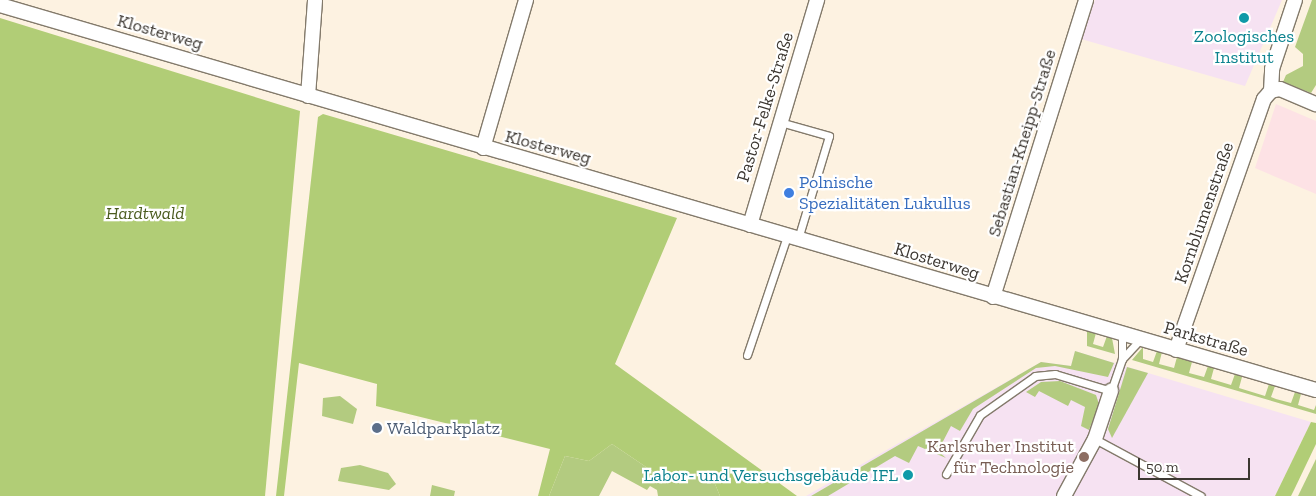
<!DOCTYPE html>
<meta charset="utf-8">
<style>
body{margin:0}
#map{position:relative;width:1316px;height:496px;overflow:hidden;background:#fdf2e1;font-family:"Zilla Slab",serif}
div>[style]{position:absolute}
[style*='--x']{left:calc(var(--x)*1px);top:calc(var(--y)*1px);width:calc(var(--w)*1px);rotate:calc(var(--a)*1deg)}
.commercial>*{inset:0;background:#fde2e5}
.education>*{inset:0;background:#f6e2f2}
.green>*{inset:0;background:#b3cb80}
.forest>*{inset:0;background:#b1cd76}
.roads{filter:drop-shadow(1px 0 #837a6b) drop-shadow(-1px 0 #837a6b) drop-shadow(0 1px #837a6b) drop-shadow(0 -1px #837a6b)}
.lane>*{height:7px;margin:-3.5px;padding:0 3.5px;transform-origin:3.5px;border-radius:3.5px;background:#fff}
.street>*{height:14px;margin:-7px;padding:0 7px;transform-origin:7px;border-radius:7px;background:#fff}
.dots>*{width:14px;height:14px;translate:-50% -50%;box-sizing:border-box;border:2px solid #fff;border-radius:50%}
span{translate:-50% -50%;white-space:nowrap;text-align:center;line-height:1.15;-webkit-text-stroke:4.5px #fff;paint-order:stroke}
.street-label{font-size:18px;color:#3c3731}
.culture-label{font-size:18px;color:#0d838f}
.right{translate:-100% -50%;text-align:right}
.shop-label{font-size:18px;color:#366cbe}
.left{translate:0 -50%;text-align:left}
.park-label{font-size:18px;color:#4b5c1f;font-style:italic}
.service-label{font-size:18px;color:#4e5e75}
.education-label{font-size:18px;color:#785e54}
.scale{position:absolute;left:1138px;top:458px;width:112px;height:22px;box-sizing:border-box;border:2px solid #3c3731;border-top:0;padding-left:6px;font-size:15px;line-height:18px;white-space:nowrap;color:#3c3731;-webkit-text-stroke:4px #fff;paint-order:stroke}
</style>
<div id="map">
<div class="commercial">
<div style="clip-path:polygon(1276px 104px,1316px 121px,1316px 194px,1255px 168px)"></div>
</div>
<div class="education">
<div style="clip-path:polygon(1095px 0,1282px 0,1245px 86px,1081px 39px)"></div>
<div style="clip-path:polygon(1075px 351px,1311px 422px,1275px 496px,806px 496px,1041px 362px,1071px 366px)"></div>
</div>
<div class="green">
<div style="clip-path:polygon(1312px 0,1316px 0,1316px 85px,1311px 93px,1283px 82px,1286px 75px,1303px 66px,1303px 54px,1295px 47px)"></div>
<div style="clip-path:polygon(1087px 330px,1096px 333px,1093px 344px,1103px 347px,1107px 336px,1112px 338px,1115px 354px,1087px 346px)"></div>
<div style="clip-path:polygon(1143px 347px,1143px 359px,1153px 362px,1157px 351px,1162px 352px,1159px 364px,1174px 368px,1177px 357px,1192px 362px,1189px 373px,1204px 377px,1208px 366px,1214px 368px,1211px 379px,1231px 385px,1235px 374px,1242px 377px,1239px 388px,1265px 396px,1269px 384px,1275px 386px,1271px 397px,1276px 399px,1291px 403px,1295px 392px,1301px 394px,1298px 405px,1314px 410px,1316px 405px,1316px 414px,1132px 360px)"></div>
<div style="clip-path:polygon(1075px 351px,1114px 363px,1108px 377px,1055px 366px,1036px 368px,973px 409px,960px 431px,951px 426px,938px 451px,946px 458px,918px 446px,909px 463px,895px 456px,828px 496px,811px 496px,1041px 362px,1071px 366px)"></div>
<div style="clip-path:polygon(1127px 367px,1148px 373px,1112px 438px,1108px 429px)"></div>
<div style="clip-path:polygon(1060px 381px,1096px 395px,1099px 404px,1089px 430px,1081px 426px,1085px 407px,1071px 400px,1068px 406px,1039px 391px,1035px 397px,1026px 392px,1041px 382px)"></div>
<div style="clip-path:polygon(340px 396px,357px 409px,353px 424px,322px 416px,323px 398px)"></div>
<div style="clip-path:polygon(612px 444px,655px 473px,694px 473px,715px 484px,720px 496px,658px 496px,657px 490px,650px 486px,647px 490px,612px 471px,599px 496px,549px 496px,565px 456px,589px 461px)"></div>
<div style="clip-path:polygon(1316px 459px,1316px 496px,1298px 496px)"></div>
<div style="clip-path:polygon(360px 465px,388px 473px,396px 484px,389px 490px,338px 481px,341px 468px)"></div>
<div style="clip-path:polygon(432px 485px,455px 491px,454px 496px,430px 496px)"></div>
</div>
<div class="forest">
<div style="clip-path:polygon(0 18px,300px 111px,265px 496px,0 496px)"></div>
<div style="clip-path:polygon(323px 114px,677px 218px,615px 364px,797px 496px,720px 496px,715px 484px,694px 473px,655px 473px,612px 444px,589px 461px,565px 456px,549px 496px,538px 496px,550px 449px,376px 406px,377px 384px,299px 363px,284px 496px,276px 496px,318px 117px)"></div>
<div style="clip-path:polygon(1311px 422px,1316px 423px,1316px 444px,1294px 490px,1291px 496px,1275px 496px)"></div>
</div>
<div class="roads">
<div class="lane">
<div style="--x:780;--y:122;--w:51;--a:15.9"></div>
<div style="--x:829;--y:136;--w:108;--a:106.8"></div>
<div style="--x:747;--y:355;--w:126;--a:-71.4"></div>
<div style="--x:1122;--y:359;--w:26;--a:-47"></div>
<div style="--x:1095;--y:439;--w:120;--a:28.3"></div>
<div style="--x:946;--y:474;--w:68;--a:-60"></div>
<div style="--x:980;--y:415;--w:67;--a:-35.3"></div>
<div style="--x:1035;--y:376;--w:20;--a:-6"></div>
<div style="--x:1055;--y:374;--w:59;--a:16.9"></div>
<div style="--x:1111;--y:391;--w:34;--a:-71"></div>
<div style="--x:1122;--y:359;--w:25;--a:-90"></div>
</div>
<div class="street">
<div style="--x:0;--y:5;--w:1371;--a:16.31"></div>
<div style="--x:1271;--y:91;--w:22;--a:-87"></div>
<div style="--x:1272;--y:69;--w:73;--a:-71.6"></div>
<div style="--x:1271;--y:91;--w:9;--a:-13"></div>
<div style="--x:1280;--y:89;--w:39;--a:23"></div>
<div style="--x:308;--y:96;--w:96;--a:-85.8"></div>
<div style="--x:483;--y:148;--w:154;--a:-73.8"></div>
<div style="--x:750;--y:225;--w:235;--a:-73.4"></div>
<div style="--x:993;--y:297;--w:311;--a:-72.6"></div>
<div style="--x:1176;--y:350;--w:266;--a:-70.7"></div>
<div style="--x:1264;--y:99;--w:11;--a:-49"></div>
<div style="--x:1064;--y:496;--w:65;--a:-61.5"></div>
<div style="--x:1095;--y:439;--w:51;--a:-71.6"></div>
</div>
</div>
<div class="dots">
<div style="left:1244px;top:18px;background:#0f9aa8"></div>
<div style="left:789px;top:193px;background:#3f7fe0"></div>
<div style="left:377px;top:428px;background:#5c6f8a"></div>
<div style="left:1084px;top:457px;background:#8d6e63"></div>
<div style="left:908px;top:475px;background:#0f9aa8"></div>
</div>
<div class="street-label">
<span style="left:160px;top:32px;rotate:16deg">Klosterweg</span>
<span style="left:765px;top:107px;rotate:-73deg">Pastor-Felke-Straße</span>
<span style="left:1022px;top:143px;rotate:-73deg">Sebastian-Kneipp-Straße</span>
<span style="left:548px;top:147px;rotate:15deg">Klosterweg</span>
<span style="left:1204px;top:213px;rotate:-71deg">Kornblumenstraße</span>
<span style="left:937px;top:261px;rotate:17deg">Klosterweg</span>
<span style="left:1206px;top:339px;rotate:16deg">Parkstraße</span>
</div>
<div class="culture-label">
<span style="left:1244px;top:47px">Zoologisches<br>Institut</span>
<span class="right" style="left:898px;top:475px">Labor- und Versuchsgebäude IFL</span>
</div>
<div class="shop-label">
<span class="left" style="left:799px;top:193px">Polnische<br>Spezialitäten Lukullus</span>
</div>
<div class="park-label">
<span style="left:145px;top:213px">Hardtwald</span>
</div>
<div class="service-label">
<span class="left" style="left:387px;top:428px">Waldparkplatz</span>
</div>
<div class="education-label">
<span class="right" style="left:1074px;top:457px">Karlsruher Institut<br>für Technologie</span>
</div>
<div class="scale">50 m</div>
</div>
